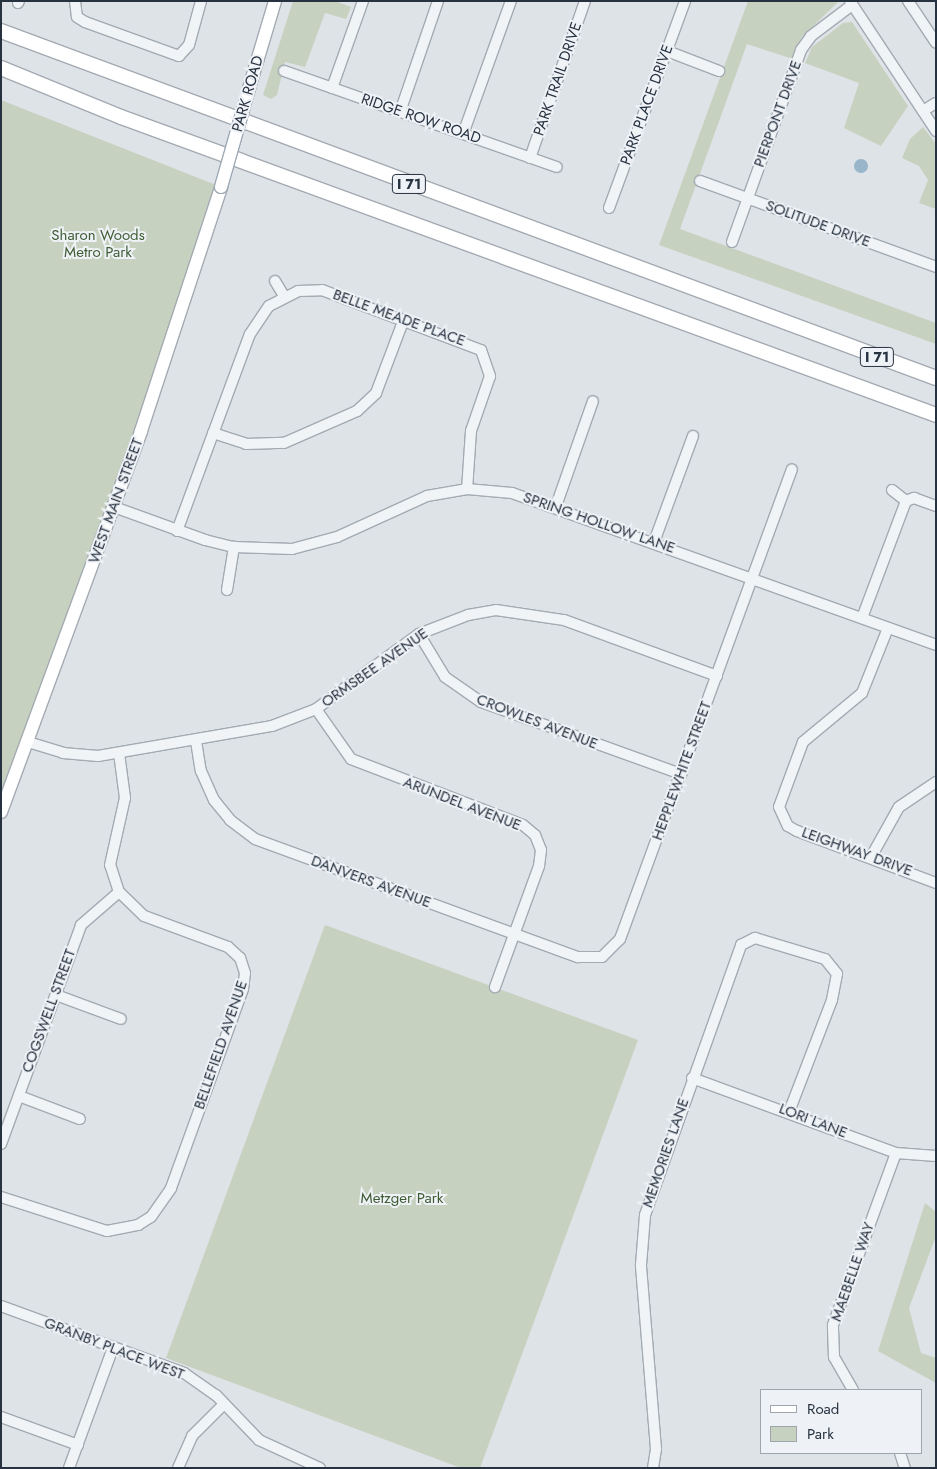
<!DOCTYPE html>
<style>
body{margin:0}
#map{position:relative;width:937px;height:1469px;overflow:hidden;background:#dee3e8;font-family:Jost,sans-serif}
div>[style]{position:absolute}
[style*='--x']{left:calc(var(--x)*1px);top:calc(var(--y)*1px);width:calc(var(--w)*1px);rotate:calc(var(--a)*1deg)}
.green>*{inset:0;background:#c6d2bf}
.water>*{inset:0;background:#98b5c9}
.round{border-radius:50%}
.roads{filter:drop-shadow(1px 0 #a3aab2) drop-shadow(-1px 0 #a3aab2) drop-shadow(0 1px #a3aab2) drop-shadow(0 -1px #a3aab2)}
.minor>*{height:10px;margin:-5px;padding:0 5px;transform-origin:5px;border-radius:5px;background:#f1f4f7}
.major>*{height:12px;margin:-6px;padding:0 6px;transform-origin:6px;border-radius:6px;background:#fff}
.highway>*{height:14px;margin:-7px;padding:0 7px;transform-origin:7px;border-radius:7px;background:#fff}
.bridges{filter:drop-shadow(1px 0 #9da9b4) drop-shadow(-1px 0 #9da9b4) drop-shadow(0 1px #9da9b4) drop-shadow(0 -1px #9da9b4)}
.major-bridge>*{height:12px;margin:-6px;padding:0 6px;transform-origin:6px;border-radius:6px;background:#fff}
span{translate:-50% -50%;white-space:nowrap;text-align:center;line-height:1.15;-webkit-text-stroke:4px #eef2f6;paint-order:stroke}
.shield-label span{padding:1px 4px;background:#eef2f6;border:1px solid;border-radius:4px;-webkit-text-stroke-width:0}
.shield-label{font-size:14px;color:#273240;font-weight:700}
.street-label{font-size:15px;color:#273240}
.park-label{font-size:15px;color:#3f5c34}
.frame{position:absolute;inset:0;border:2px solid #273240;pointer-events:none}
.legend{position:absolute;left:760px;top:1389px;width:162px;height:65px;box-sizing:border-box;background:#eef2f6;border:1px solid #9ea5ad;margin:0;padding:6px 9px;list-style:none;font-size:15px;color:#273240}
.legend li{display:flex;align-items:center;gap:10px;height:25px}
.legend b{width:25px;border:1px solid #9ea5ad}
</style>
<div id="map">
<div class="green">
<div style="clip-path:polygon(293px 1px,335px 1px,351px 7px,346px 19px,325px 13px,305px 67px,285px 62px,277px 95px,271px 99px,263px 95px)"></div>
<div style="clip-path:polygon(748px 1px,839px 1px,801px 38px,793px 59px,747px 44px,680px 229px,936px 323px,936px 344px,659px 245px)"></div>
<div style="clip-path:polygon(852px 22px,908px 106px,881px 146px,844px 128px,859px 83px,805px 63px,812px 47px,843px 23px)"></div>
<div style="clip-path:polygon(1px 100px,221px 187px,1px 812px)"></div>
<div style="clip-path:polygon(923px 127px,936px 144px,936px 209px,919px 203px,928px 180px,919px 166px,902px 158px,910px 139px)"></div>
<div style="clip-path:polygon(325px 925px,638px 1040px,480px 1468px,461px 1468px,166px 1358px)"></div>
<div style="clip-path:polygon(925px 1203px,936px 1212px,936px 1236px,909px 1308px,921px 1353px,936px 1358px,936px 1383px,878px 1351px)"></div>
</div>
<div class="water">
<div class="round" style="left:854px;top:159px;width:14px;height:14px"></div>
</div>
<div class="roads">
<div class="minor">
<div style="--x:75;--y:1;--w:16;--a:83"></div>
<div style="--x:77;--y:17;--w:9;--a:32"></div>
<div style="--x:85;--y:22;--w:100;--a:19.9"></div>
<div style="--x:179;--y:56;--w:15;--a:-48"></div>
<div style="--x:189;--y:45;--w:46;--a:-74.7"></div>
<div style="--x:850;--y:1;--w:156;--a:56.5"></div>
<div style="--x:908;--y:1;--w:50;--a:56.3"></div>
<div style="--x:18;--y:3;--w:2;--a:-63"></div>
<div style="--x:667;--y:51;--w:56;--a:21"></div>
<div style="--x:284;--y:71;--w:289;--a:19.4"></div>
<div style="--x:332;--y:88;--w:92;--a:-70.4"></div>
<div style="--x:923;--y:111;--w:15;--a:-32"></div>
<div style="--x:400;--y:112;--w:117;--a:-71.1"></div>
<div style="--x:463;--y:134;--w:141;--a:-70.2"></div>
<div style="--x:530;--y:158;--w:166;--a:-70.7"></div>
<div style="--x:700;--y:181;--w:251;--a:20"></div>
<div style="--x:609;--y:208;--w:221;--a:-69.8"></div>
<div style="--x:732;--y:242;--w:204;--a:-70.2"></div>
<div style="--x:801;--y:50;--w:17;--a:-54"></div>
<div style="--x:811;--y:36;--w:51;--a:-37.1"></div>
<div style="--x:275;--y:281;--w:17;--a:59"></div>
<div style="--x:213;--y:433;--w:35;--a:18"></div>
<div style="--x:246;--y:444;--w:38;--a:-2"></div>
<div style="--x:284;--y:443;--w:80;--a:-23.7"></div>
<div style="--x:357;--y:411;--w:26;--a:-43"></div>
<div style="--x:376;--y:393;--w:79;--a:-69.3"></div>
<div style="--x:892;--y:490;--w:18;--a:38"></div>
<div style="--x:906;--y:501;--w:9;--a:-21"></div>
<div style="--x:914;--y:498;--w:23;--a:20"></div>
<div style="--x:556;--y:506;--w:111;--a:-70.6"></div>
<div style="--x:114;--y:507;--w:97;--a:19.9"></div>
<div style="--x:205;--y:540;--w:30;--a:14"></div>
<div style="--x:234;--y:547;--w:58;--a:2"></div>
<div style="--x:292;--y:549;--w:47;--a:-14.9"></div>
<div style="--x:337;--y:537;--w:99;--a:-24.5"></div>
<div style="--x:427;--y:496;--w:41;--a:-9.9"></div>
<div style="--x:467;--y:489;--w:45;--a:5.1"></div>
<div style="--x:512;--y:493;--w:450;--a:19.7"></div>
<div style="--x:177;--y:531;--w:210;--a:-69.7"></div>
<div style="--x:250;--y:334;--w:34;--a:-56"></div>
<div style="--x:269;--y:306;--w:33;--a:-27"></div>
<div style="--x:298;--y:291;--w:24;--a:-2"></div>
<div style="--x:322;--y:290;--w:170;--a:20.7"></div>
<div style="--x:481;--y:350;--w:28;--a:71"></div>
<div style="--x:490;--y:376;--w:58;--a:109.1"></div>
<div style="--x:471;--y:431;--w:58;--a:93.9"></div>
<div style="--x:654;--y:542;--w:113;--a:-69.8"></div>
<div style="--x:227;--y:590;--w:44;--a:-80.8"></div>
<div style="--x:862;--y:618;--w:125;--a:-69.4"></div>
<div style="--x:888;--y:628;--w:70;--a:111.8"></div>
<div style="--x:862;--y:693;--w:77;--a:140.3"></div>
<div style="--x:803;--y:742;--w:69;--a:110.3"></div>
<div style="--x:779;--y:807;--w:21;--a:65"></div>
<div style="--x:788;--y:826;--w:10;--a:29"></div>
<div style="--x:797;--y:831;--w:148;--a:20.5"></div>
<div style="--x:419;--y:634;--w:50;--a:58.8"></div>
<div style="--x:445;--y:677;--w:44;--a:34.8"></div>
<div style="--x:481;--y:702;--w:213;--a:19.8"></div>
<div style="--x:316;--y:709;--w:61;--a:55"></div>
<div style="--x:351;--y:759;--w:184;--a:21"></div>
<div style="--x:523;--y:825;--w:16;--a:40"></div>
<div style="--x:535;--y:835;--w:16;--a:68"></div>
<div style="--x:541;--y:850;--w:16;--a:97"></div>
<div style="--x:539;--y:866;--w:129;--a:110"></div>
<div style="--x:196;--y:741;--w:30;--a:81"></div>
<div style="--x:201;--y:771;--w:32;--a:66"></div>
<div style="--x:214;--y:800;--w:26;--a:51"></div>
<div style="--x:230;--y:820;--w:31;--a:37"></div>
<div style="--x:255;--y:839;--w:344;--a:20.1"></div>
<div style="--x:578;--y:957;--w:24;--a:0"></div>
<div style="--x:602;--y:957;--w:25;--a:-45"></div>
<div style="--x:620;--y:939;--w:500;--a:-69.9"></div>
<div style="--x:28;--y:742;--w:37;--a:17"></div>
<div style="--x:63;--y:753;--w:35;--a:5"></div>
<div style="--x:98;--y:756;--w:177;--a:-9.8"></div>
<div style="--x:272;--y:726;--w:47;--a:-21.1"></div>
<div style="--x:316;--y:709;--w:127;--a:-36.1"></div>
<div style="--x:419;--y:634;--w:53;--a:-21.2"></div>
<div style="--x:468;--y:615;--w:28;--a:-10"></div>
<div style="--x:496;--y:610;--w:69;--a:8.4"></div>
<div style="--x:564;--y:620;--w:163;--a:20.1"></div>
<div style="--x:871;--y:857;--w:57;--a:-60.8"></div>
<div style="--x:899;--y:807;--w:45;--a:-34"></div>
<div style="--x:56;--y:995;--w:69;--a:20.3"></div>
<div style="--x:692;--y:1078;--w:217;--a:20.2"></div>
<div style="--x:896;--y:1153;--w:40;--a:4.3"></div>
<div style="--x:19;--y:1096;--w:65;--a:20.7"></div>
<div style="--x:1;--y:1144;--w:233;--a:-69.9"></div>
<div style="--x:81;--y:925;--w:50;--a:-41"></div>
<div style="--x:1;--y:1197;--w:111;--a:17.8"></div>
<div style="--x:107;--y:1231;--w:32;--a:-11"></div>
<div style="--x:138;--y:1225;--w:15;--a:-32"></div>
<div style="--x:151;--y:1217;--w:35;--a:-55"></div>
<div style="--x:171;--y:1188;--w:212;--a:-70.1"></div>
<div style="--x:243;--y:989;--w:16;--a:-83"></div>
<div style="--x:245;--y:973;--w:16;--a:-108"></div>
<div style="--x:240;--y:958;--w:16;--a:-137"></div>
<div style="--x:228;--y:947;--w:90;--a:-159.7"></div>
<div style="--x:144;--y:916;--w:35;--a:-136"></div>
<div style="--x:119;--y:892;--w:28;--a:-108"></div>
<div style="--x:110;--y:865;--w:69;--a:-77.4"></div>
<div style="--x:125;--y:798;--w:45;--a:-97.6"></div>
<div style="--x:1;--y:1306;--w:195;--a:20.1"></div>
<div style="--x:184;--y:1373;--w:39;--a:35"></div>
<div style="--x:216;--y:1395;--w:62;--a:46.3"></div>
<div style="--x:259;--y:1440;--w:67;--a:24.7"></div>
<div style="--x:853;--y:1390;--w:38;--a:-120"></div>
<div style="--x:834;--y:1357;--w:32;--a:-92"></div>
<div style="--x:833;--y:1325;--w:183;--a:-69.9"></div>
<div style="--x:1;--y:1417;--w:82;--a:20"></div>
<div style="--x:900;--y:1453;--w:16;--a:72"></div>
<div style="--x:69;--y:1468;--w:128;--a:-69.9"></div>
<div style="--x:178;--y:1468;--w:35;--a:-66"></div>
<div style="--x:192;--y:1436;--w:45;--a:-45"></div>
<div style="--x:653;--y:1468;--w:19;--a:-81"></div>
<div style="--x:656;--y:1449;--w:185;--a:-94.7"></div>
<div style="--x:641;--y:1265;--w:50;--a:-85.4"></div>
<div style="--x:645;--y:1215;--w:287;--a:-70.4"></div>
<div style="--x:741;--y:945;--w:16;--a:-27"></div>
<div style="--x:755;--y:938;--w:73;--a:16.7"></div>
<div style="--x:825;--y:959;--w:19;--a:51"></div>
<div style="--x:837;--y:974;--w:26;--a:101"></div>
<div style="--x:832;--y:1000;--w:120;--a:111"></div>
</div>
<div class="major">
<div style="--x:250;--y:85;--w:88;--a:-73.4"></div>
<div style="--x:1;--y:812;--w:406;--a:-69.8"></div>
<div style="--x:141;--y:431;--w:257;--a:-71.8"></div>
</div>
<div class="highway">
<div style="--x:1;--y:31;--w:997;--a:20.36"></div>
<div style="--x:1;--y:68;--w:130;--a:22.2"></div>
<div style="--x:121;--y:117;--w:868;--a:20.08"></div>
</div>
</div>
<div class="bridges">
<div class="major-bridge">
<div style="--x:221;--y:187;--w:106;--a:-74.1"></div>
</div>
</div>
<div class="shield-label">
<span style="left:409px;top:184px">I 71</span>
<span style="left:877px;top:357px">I 71</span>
</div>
<div class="street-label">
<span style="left:558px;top:79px;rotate:-71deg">PARK TRAIL DRIVE</span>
<span style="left:248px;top:94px;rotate:-74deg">PARK ROAD</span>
<span style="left:647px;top:105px;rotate:-70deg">PARK PLACE DRIVE</span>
<span style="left:778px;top:114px;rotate:-70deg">PIERPONT DRIVE</span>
<span style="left:421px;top:119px;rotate:19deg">RIDGE ROW ROAD</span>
<span style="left:818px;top:224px;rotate:20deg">SOLITUDE DRIVE</span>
<span style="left:399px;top:318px;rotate:20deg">BELLE MEADE PLACE</span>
<span style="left:116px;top:501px;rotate:-70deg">WEST MAIN STREET</span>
<span style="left:599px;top:523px;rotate:19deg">SPRING HOLLOW LANE</span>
<span style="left:375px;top:668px;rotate:-35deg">ORMSBEE AVENUE</span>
<span style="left:537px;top:722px;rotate:21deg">CROWLES AVENUE</span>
<span style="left:682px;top:771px;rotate:-70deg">HEPPLEWHITE STREET</span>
<span style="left:462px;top:804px;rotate:21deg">ARUNDEL AVENUE</span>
<span style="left:857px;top:852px;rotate:20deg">LEIGHWAY DRIVE</span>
<span style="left:371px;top:882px;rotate:20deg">DANVERS AVENUE</span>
<span style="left:49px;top:1011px;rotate:-70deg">COGSWELL STREET</span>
<span style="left:221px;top:1045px;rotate:-71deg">BELLEFIELD AVENUE</span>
<span style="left:813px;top:1121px;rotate:21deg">LORI LANE</span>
<span style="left:666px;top:1153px;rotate:-71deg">MEMORIES LANE</span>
<span style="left:853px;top:1272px;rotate:-71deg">MAEBELLE WAY</span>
<span style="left:114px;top:1349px;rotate:21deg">GRANBY PLACE WEST</span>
</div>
<div class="park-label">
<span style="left:98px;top:244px">Sharon Woods<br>Metro Park</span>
<span style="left:402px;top:1199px">Metzger Park</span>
</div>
<div class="frame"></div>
<ul class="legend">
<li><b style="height:6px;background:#fff"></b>Road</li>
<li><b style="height:14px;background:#c6d2bf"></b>Park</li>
</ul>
</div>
